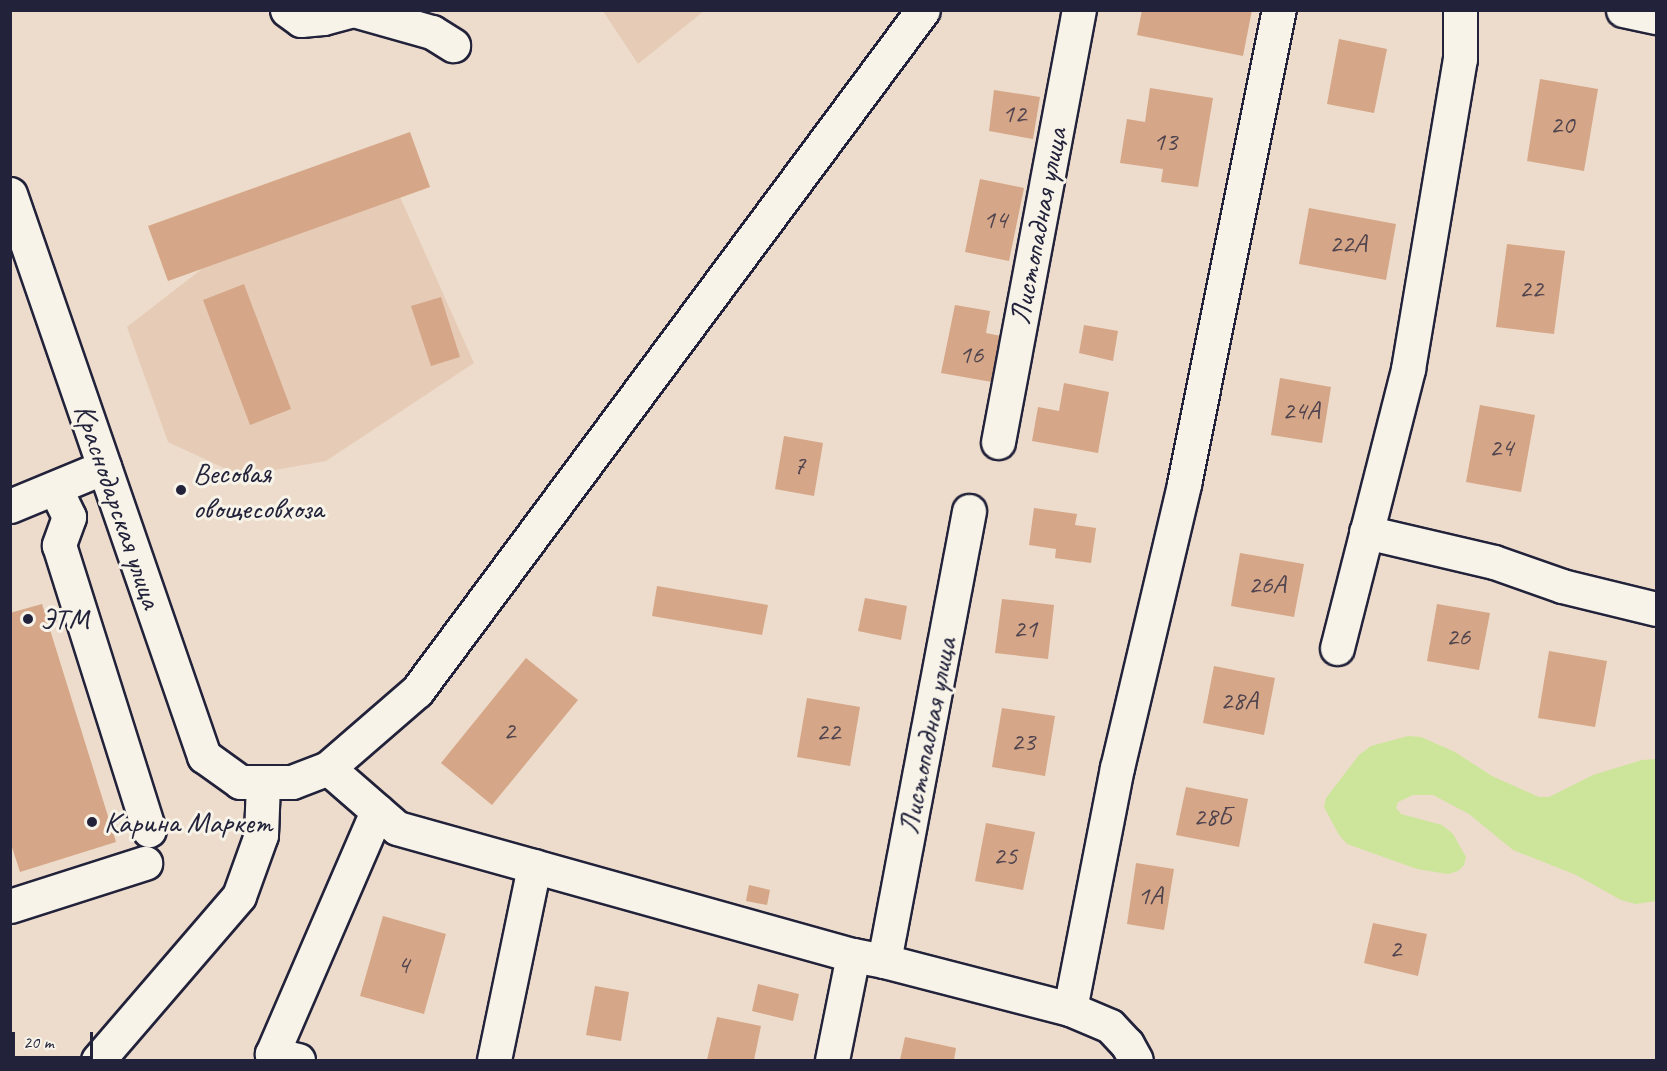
<!DOCTYPE html>
<meta charset="utf-8">
<style>
body{margin:0}
#map{position:relative;width:1667px;height:1071px;overflow:hidden;background:#eddccb;font-family:Caveat,sans-serif}
div>[style]{position:absolute}
[style*='--x']{left:calc(var(--x)*1px);top:calc(var(--y)*1px);width:calc(var(--w)*1px);rotate:calc(var(--a)*1deg)}
.built>*{inset:0;background:#e6ccb7}
.green>*{inset:0;background:#cce59b}
.building>*{inset:0;background:#d5a687}
.roads{filter:drop-shadow(2px 0 #22223b) drop-shadow(-2px 0 #22223b) drop-shadow(0 2px #22223b) drop-shadow(0 -2px #22223b)}
.minor>*{height:33px;margin:-16.5px;padding:0 16.5px;transform-origin:16.5px;border-radius:16.5px;background:#f7f3e8}
.dots>*{width:16px;height:16px;translate:-50% -50%;box-sizing:border-box;border:3px solid #f7f3e8;border-radius:50%}
span{translate:-50% -50%;white-space:nowrap;text-align:center;line-height:1.15;-webkit-text-stroke:6px #f7f3e8;paint-order:stroke}
.number-label{font-size:27px;color:#4f434e}
.number-label span{-webkit-text-stroke-width:0}
.street-label{font-size:30px;color:#22223b}
.poi-label{font-size:30px;color:#22223b}
.left{translate:0 -50%;text-align:left}
.frame{position:absolute;inset:0;border:12px solid #22223b;pointer-events:none}
.scale{position:absolute;left:12px;top:1032px;width:81px;height:27px;box-sizing:border-box;border:3px solid #22223b;border-top:0;padding-left:8px;font-size:18px;line-height:21px;white-space:nowrap;color:#22223b;-webkit-text-stroke:4px #f7f3e8;paint-order:stroke}
</style>
<div id="map">
<div class="built">
<div style="clip-path:polygon(603px 11px,602px 11px,704px 11px,638px 64px)"></div>
<div style="clip-path:polygon(384px 161px,474px 363px,326px 461px,241px 476px,168px 442px,127px 327px,306px 188px)"></div>
</div>
<div class="green">
<div style="clip-path:polygon(1408px 736px,1421px 737px,1455px 752px,1492px 776px,1539px 797px,1549px 797px,1593px 775px,1642px 760px,1656px 759px,1656px 901px,1636px 904px,1621px 900px,1576px 875px,1513px 850px,1469px 814px,1433px 795px,1413px 795px,1398px 802px,1396px 808px,1401px 814px,1442px 825px,1453px 834px,1466px 857px,1464px 865px,1458px 871px,1448px 874px,1417px 869px,1347px 844px,1339px 835px,1324px 807px,1326px 798px,1359px 755px,1371px 746px)"></div>
</div>
<div class="building">
<div style="clip-path:polygon(1142px 10px,1252px 10px,1243px 56px,1137px 35px)"></div>
<div style="clip-path:polygon(1339px 39px,1387px 49px,1374px 113px,1327px 104px)"></div>
<div style="clip-path:polygon(1540px 79px,1598px 89px,1584px 171px,1527px 161px)"></div>
<div style="clip-path:polygon(1150px 88px,1213px 98px,1198px 187px,1161px 182px,1163px 169px,1120px 163px,1127px 119px,1145px 122px)"></div>
<div style="clip-path:polygon(994px 90px,1040px 97px,1033px 139px,989px 131px)"></div>
<div style="clip-path:polygon(410px 132px,430px 187px,168px 281px,148px 226px)"></div>
<div style="clip-path:polygon(980px 179px,1024px 188px,1009px 261px,965px 252px)"></div>
<div style="clip-path:polygon(1309px 208px,1396px 224px,1386px 280px,1299px 264px)"></div>
<div style="clip-path:polygon(1507px 244px,1565px 251px,1554px 334px,1496px 327px)"></div>
<div style="clip-path:polygon(244px 284px,291px 409px,250px 425px,203px 300px)"></div>
<div style="clip-path:polygon(441px 297px,460px 357px,431px 366px,411px 306px)"></div>
<div style="clip-path:polygon(955px 305px,990px 311px,986px 333px,1001px 336px,992px 382px,941px 373px)"></div>
<div style="clip-path:polygon(1084px 325px,1118px 331px,1113px 361px,1079px 353px)"></div>
<div style="clip-path:polygon(1280px 378px,1331px 387px,1322px 443px,1271px 435px)"></div>
<div style="clip-path:polygon(1064px 383px,1109px 392px,1098px 453px,1032px 441px,1038px 407px,1059px 411px)"></div>
<div style="clip-path:polygon(1480px 405px,1535px 415px,1521px 492px,1466px 482px)"></div>
<div style="clip-path:polygon(784px 436px,823px 443px,814px 496px,775px 489px)"></div>
<div style="clip-path:polygon(1034px 508px,1077px 514px,1075px 525px,1096px 528px,1091px 563px,1055px 558px,1056px 549px,1029px 545px)"></div>
<div style="clip-path:polygon(1240px 553px,1304px 564px,1294px 617px,1231px 606px)"></div>
<div style="clip-path:polygon(657px 586px,768px 605px,762px 635px,652px 616px)"></div>
<div style="clip-path:polygon(865px 598px,907px 606px,901px 640px,858px 631px)"></div>
<div style="clip-path:polygon(1002px 599px,1054px 605px,1048px 659px,995px 653px)"></div>
<div style="clip-path:polygon(42px 604px,116px 842px,20px 872px,10px 841px,10px 613px)"></div>
<div style="clip-path:polygon(1437px 604px,1490px 613px,1479px 670px,1427px 661px)"></div>
<div style="clip-path:polygon(1549px 651px,1607px 661px,1595px 727px,1538px 718px)"></div>
<div style="clip-path:polygon(526px 658px,578px 700px,492px 805px,441px 763px)"></div>
<div style="clip-path:polygon(1214px 666px,1275px 678px,1264px 735px,1203px 723px)"></div>
<div style="clip-path:polygon(807px 698px,860px 707px,850px 766px,797px 757px)"></div>
<div style="clip-path:polygon(1002px 708px,1055px 716px,1045px 776px,992px 767px)"></div>
<div style="clip-path:polygon(1186px 787px,1248px 799px,1239px 847px,1176px 835px)"></div>
<div style="clip-path:polygon(986px 823px,1035px 832px,1023px 890px,975px 881px)"></div>
<div style="clip-path:polygon(1136px 863px,1174px 869px,1164px 930px,1127px 924px)"></div>
<div style="clip-path:polygon(749px 885px,770px 890px,767px 905px,746px 901px)"></div>
<div style="clip-path:polygon(383px 916px,446px 934px,424px 1014px,360px 996px)"></div>
<div style="clip-path:polygon(1373px 923px,1427px 934px,1418px 976px,1364px 963px)"></div>
<div style="clip-path:polygon(758px 984px,799px 994px,793px 1021px,752px 1011px)"></div>
<div style="clip-path:polygon(595px 986px,629px 992px,621px 1041px,586px 1035px)"></div>
<div style="clip-path:polygon(717px 1017px,761px 1026px,754px 1060px,707px 1060px)"></div>
<div style="clip-path:polygon(905px 1037px,956px 1048px,954px 1060px,900px 1060px)"></div>
</div>
<div class="roads">
<div class="minor">
<div style="--x:287;--y:10;--w:17;--a:36"></div>
<div style="--x:301;--y:20;--w:22;--a:-5"></div>
<div style="--x:323;--y:18;--w:30;--a:-15"></div>
<div style="--x:354;--y:10;--w:81;--a:15.8"></div>
<div style="--x:432;--y:32;--w:25;--a:32"></div>
<div style="--x:1623;--y:10;--w:34;--a:12"></div>
<div style="--x:10;--y:194;--w:595;--a:70.96"></div>
<div style="--x:204;--y:756;--w:44;--a:35.8"></div>
<div style="--x:240;--y:782;--w:52;--a:0"></div>
<div style="--x:292;--y:782;--w:39;--a:-21"></div>
<div style="--x:328;--y:768;--w:118;--a:-40.9"></div>
<div style="--x:417;--y:691;--w:848;--a:-53.39"></div>
<div style="--x:998;--y:442;--w:440;--a:-79.4"></div>
<div style="--x:55;--y:488;--w:32;--a:64"></div>
<div style="--x:69;--y:517;--w:30;--a:110"></div>
<div style="--x:59;--y:545;--w:299;--a:72.5"></div>
<div style="--x:10;--y:506;--w:102;--a:-22.5"></div>
<div style="--x:1366;--y:532;--w:131;--a:13.2"></div>
<div style="--x:1494;--y:562;--w:72;--a:19.4"></div>
<div style="--x:1562;--y:586;--w:97;--a:13.7"></div>
<div style="--x:1337;--y:648;--w:288;--a:-75.7"></div>
<div style="--x:1408;--y:369;--w:314;--a:-80.5"></div>
<div style="--x:1460;--y:59;--w:49;--a:-90"></div>
<div style="--x:328;--y:768;--w:91;--a:41"></div>
<div style="--x:397;--y:828;--w:473;--a:15.6"></div>
<div style="--x:853;--y:955;--w:32;--a:11"></div>
<div style="--x:884;--y:961;--w:192;--a:14.5"></div>
<div style="--x:1070;--y:1009;--w:43;--a:23"></div>
<div style="--x:1110;--y:1026;--w:25;--a:47"></div>
<div style="--x:1127;--y:1044;--w:18;--a:61"></div>
<div style="--x:10;--y:906;--w:142;--a:-17.7"></div>
<div style="--x:884;--y:961;--w:458;--a:-79.3"></div>
<div style="--x:1070;--y:1009;--w:246;--a:-79"></div>
<div style="--x:1117;--y:768;--w:292;--a:-76.7"></div>
<div style="--x:1184;--y:484;--w:483;--a:-78.7"></div>
<div style="--x:98;--y:1060;--w:216;--a:-49.3"></div>
<div style="--x:239;--y:896;--w:65;--a:-70.2"></div>
<div style="--x:261;--y:835;--w:53;--a:-87.8"></div>
<div style="--x:298;--y:1060;--w:27;--a:-167"></div>
<div style="--x:272;--y:1054;--w:265;--a:-66.6"></div>
<div style="--x:494;--y:1060;--w:198;--a:-78.3"></div>
<div style="--x:832;--y:1060;--w:107;--a:-78.7"></div>
</div>
</div>
<div class="dots">
<div style="left:181px;top:490px;background:#22223b"></div>
<div style="left:28px;top:619px;background:#22223b"></div>
<div style="left:92px;top:822px;background:#22223b"></div>
</div>
<div class="number-label">
<span style="left:1014px;top:114px">12</span>
<span style="left:1562px;top:125px">20</span>
<span style="left:1165px;top:142px">13</span>
<span style="left:995px;top:220px">14</span>
<span style="left:1348px;top:244px">22А</span>
<span style="left:1531px;top:289px">22</span>
<span style="left:971px;top:355px">16</span>
<span style="left:1301px;top:411px">24А</span>
<span style="left:1501px;top:448px">24</span>
<span style="left:799px;top:466px">7</span>
<span style="left:1267px;top:585px">26А</span>
<span style="left:1025px;top:629px">21</span>
<span style="left:1458px;top:637px">26</span>
<span style="left:1239px;top:701px">28А</span>
<span style="left:509px;top:731px">2</span>
<span style="left:828px;top:732px">22</span>
<span style="left:1023px;top:742px">23</span>
<span style="left:1212px;top:817px">28Б</span>
<span style="left:1005px;top:856px">25</span>
<span style="left:1150px;top:896px">1А</span>
<span style="left:1395px;top:949px">2</span>
<span style="left:403px;top:965px">4</span>
</div>
<div class="street-label">
<span style="left:1038px;top:226px;rotate:-79deg">Листопадная улица</span>
<span style="left:118px;top:506px;rotate:71deg">Краснодарская улица</span>
<span style="left:927px;top:736px;rotate:-79deg">Листопадная улица</span>
</div>
<div class="poi-label">
<span class="left" style="left:193px;top:490px">Весовая<br>овощесовхоза</span>
<span class="left" style="left:40px;top:619px">ЭТМ</span>
<span class="left" style="left:104px;top:822px">Карина Маркет</span>
</div>
<div class="frame"></div>
<div class="scale">20 m</div>
</div>
